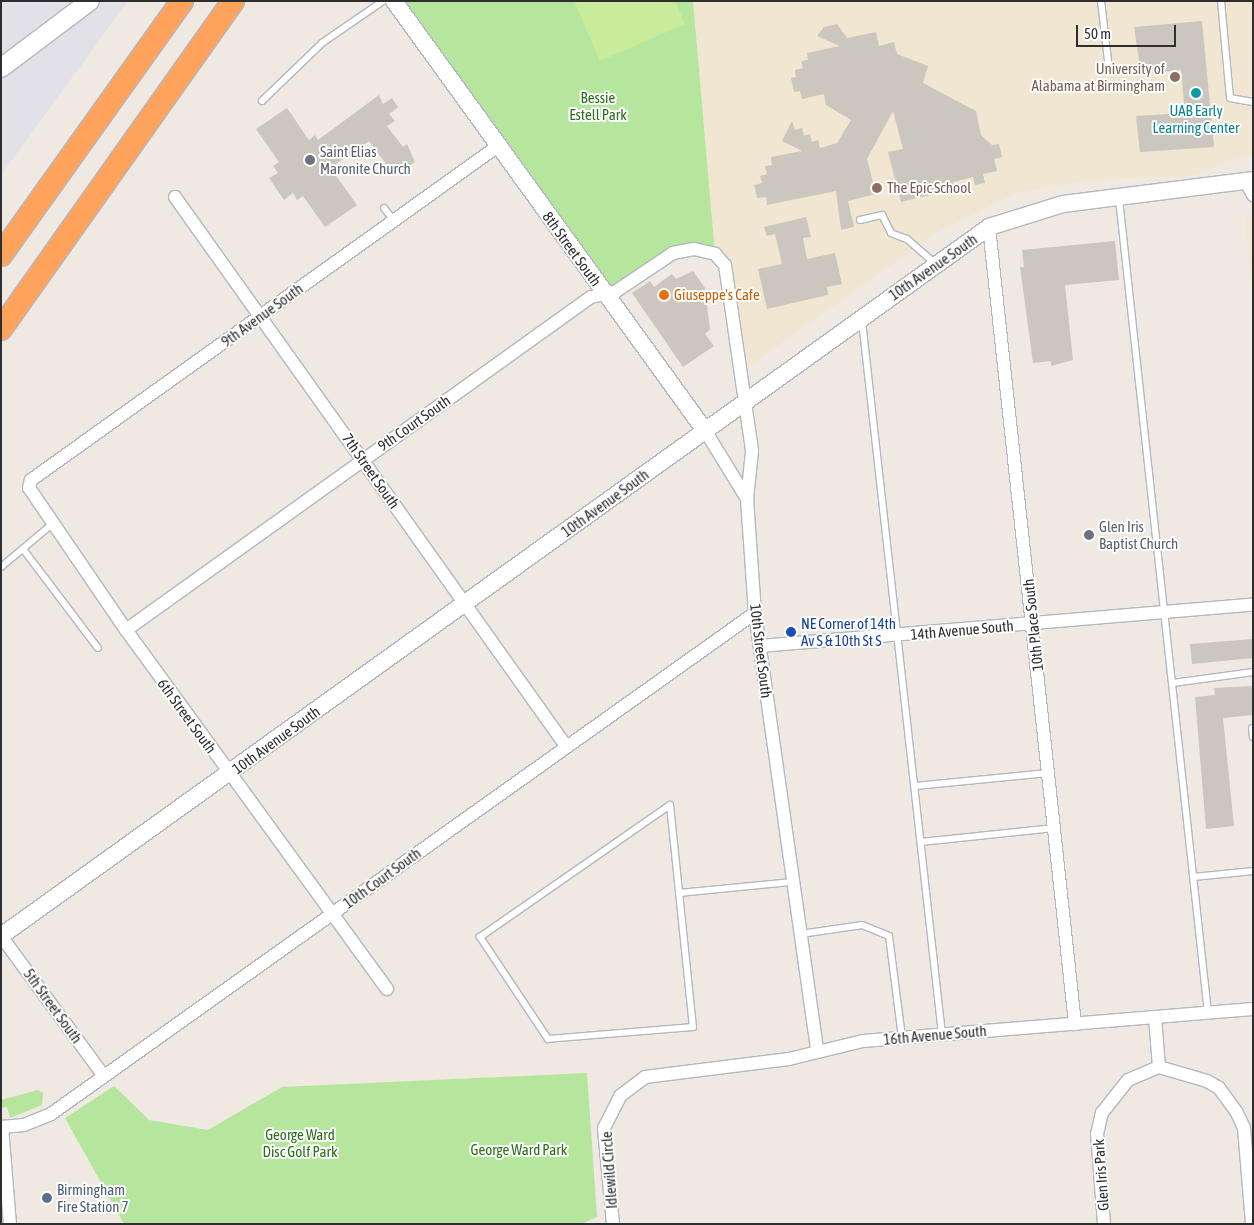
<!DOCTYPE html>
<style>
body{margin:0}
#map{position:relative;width:1254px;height:1225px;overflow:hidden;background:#efe9e1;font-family:"Asap Condensed",sans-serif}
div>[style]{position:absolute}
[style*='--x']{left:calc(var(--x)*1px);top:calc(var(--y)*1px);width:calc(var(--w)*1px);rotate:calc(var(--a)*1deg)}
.industrial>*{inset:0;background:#e3e1e8}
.education>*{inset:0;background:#f0e6d1}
.green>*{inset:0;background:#b6e59e}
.pitch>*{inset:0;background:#c9ec9a}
.building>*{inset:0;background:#cbc7bf}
.roads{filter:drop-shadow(1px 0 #b4b7c1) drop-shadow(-1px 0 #b4b7c1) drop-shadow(0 1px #b4b7c1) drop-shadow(0 -1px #b4b7c1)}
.service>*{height:6px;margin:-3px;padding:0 3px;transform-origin:3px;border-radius:3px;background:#fff}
.minor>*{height:12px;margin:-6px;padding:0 6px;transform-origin:6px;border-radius:6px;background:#fff}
.tertiary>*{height:16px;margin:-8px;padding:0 8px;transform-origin:8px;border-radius:8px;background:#fff}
.secondary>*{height:18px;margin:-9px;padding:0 9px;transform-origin:9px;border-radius:9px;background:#fff}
.motorway>*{height:22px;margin:-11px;padding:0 11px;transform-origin:11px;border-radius:11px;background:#ffa35c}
.dots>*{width:14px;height:14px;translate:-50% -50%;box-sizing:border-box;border:2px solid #fff;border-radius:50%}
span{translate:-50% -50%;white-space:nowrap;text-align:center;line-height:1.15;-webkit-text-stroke:4px #fff;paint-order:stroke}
.education-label{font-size:15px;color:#785e54}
.right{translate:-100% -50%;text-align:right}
.left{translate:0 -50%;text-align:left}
.park-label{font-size:15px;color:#2c6e1b}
.culture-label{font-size:15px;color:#0d838f}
.worship-label{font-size:15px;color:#5b616d}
.street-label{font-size:15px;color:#2e2e2e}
.food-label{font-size:15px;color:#c56008}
.transit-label{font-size:15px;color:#164399}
.service-label{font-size:15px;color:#4e5e75}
.frame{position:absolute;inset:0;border:2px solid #2e2e2e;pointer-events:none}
.scale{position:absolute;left:1076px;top:25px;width:100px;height:22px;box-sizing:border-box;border:2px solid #2e2e2e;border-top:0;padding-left:6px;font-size:15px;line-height:18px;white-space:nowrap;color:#2e2e2e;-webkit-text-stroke:4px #fff;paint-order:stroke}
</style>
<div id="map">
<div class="industrial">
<div style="clip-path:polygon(1px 1px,128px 1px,1px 175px)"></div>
</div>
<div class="education">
<div style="clip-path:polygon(693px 1px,1253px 1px,1253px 153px,1190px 176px,1080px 181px,1017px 193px,936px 233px,739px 373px,725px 265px,715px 254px)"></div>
<div style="clip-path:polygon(1253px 215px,1253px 297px,1245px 216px)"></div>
</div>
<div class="green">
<div style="clip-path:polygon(394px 1px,693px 1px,715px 254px,666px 257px,606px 295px)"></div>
<div style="clip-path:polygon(587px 1073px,597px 1217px,581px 1224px,124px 1224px,65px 1118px,114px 1086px,149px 1120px,208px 1130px,282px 1087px)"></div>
<div style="clip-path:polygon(38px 1090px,43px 1093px,42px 1105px,10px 1118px,7px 1107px,1px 1108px,1px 1100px)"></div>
</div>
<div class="pitch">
<div style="clip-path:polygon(574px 1px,675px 1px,685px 24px,600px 61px)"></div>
</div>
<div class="building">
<div style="clip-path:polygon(1202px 21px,1214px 147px,1140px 152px,1136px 116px,1185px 113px,1181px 70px,1141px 74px,1134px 27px)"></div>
<div style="clip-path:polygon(837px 24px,847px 38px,876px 32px,879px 46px,894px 42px,897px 54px,928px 66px,923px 83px,976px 111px,981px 135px,992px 145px,999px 144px,1002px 157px,994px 159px,997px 171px,983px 174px,985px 183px,975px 185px,973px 177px,953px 182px,955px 189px,901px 202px,888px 152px,903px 149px,893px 111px,867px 159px,876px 194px,848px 201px,854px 227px,841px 230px,836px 191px,767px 205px,766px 197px,757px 198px,754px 185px,762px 183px,760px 176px,767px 174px,765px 166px,772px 165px,771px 157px,802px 151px,782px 141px,792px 121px,795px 130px,802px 128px,804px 136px,810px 134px,812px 142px,818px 140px,820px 148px,837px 143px,851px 120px,826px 105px,824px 94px,802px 99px,800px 91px,794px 92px,791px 78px,796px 77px,795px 70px,803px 68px,801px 61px,808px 60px,807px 53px,840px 46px,817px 36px,824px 27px)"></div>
<div style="clip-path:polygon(379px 95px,383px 104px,392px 98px,398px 107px,389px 114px,395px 121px,387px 126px,403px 147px,407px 144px,415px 162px,395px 176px,369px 141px,336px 164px,341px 172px,336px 176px,357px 205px,325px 227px,303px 196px,297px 200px,293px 193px,284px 200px,269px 178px,278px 173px,273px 166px,279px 162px,256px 129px,287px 108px,309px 140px,315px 135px,318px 140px)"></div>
<div style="clip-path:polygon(806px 217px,811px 237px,803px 238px,807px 259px,835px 253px,842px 284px,827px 287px,828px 295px,767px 309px,758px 269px,782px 264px,775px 234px,767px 236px,764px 227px)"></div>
<div style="clip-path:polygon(1115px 241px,1119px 280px,1065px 285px,1073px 360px,1051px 366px,1051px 361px,1033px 363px,1020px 267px,1024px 267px,1022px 250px)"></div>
<div style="clip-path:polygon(693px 271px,705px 288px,710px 330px,705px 334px,714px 346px,683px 367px,632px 293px,650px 281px,654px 287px,672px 274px,676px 279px)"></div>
<div style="clip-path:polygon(1253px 639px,1253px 658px,1192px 664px,1190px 644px)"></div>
<div style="clip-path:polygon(1253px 686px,1253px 715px,1223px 718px,1234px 826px,1206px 829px,1195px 697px,1215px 695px,1214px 688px)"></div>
</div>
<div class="roads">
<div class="service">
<div style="--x:1101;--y:1;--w:68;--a:83.3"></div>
<div style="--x:1221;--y:1;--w:97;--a:84.7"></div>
<div style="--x:1230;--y:98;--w:23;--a:10"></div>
<div style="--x:262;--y:101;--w:83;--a:-44"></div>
<div style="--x:322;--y:43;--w:74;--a:-34.5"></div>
<div style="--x:1119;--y:199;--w:819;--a:83.76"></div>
<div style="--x:384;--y:208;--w:16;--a:52"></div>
<div style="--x:860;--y:220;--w:23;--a:-13"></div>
<div style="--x:882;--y:215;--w:20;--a:63"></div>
<div style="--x:891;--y:233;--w:17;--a:21"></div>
<div style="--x:907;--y:239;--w:38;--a:41"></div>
<div style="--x:862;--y:321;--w:717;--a:83.6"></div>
<div style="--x:23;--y:549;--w:124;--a:52.9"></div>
<div style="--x:1;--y:567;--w:65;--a:-40"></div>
<div style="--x:1173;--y:683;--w:81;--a:-7.8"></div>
<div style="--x:1252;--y:728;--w:9;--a:84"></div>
<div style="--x:915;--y:786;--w:134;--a:-5.6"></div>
<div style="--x:670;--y:805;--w:223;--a:84.1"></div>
<div style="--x:693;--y:1027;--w:145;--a:175.3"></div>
<div style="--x:548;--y:1039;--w:123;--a:-123.7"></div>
<div style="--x:480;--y:937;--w:231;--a:-34.8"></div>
<div style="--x:921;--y:842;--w:134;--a:-6"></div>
<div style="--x:1194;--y:877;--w:59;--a:-5.8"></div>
<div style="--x:679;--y:893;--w:114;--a:-5.6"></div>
<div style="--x:801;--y:934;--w:62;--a:-8.4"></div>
<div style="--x:862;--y:925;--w:29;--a:22"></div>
<div style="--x:889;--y:936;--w:103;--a:82.7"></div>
</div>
<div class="minor">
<div style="--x:1247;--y:184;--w:13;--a:61"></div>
<div style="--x:175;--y:197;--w:674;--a:54.54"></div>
<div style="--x:989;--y:227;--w:802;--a:83.84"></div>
<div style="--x:706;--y:432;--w:79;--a:58.5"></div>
<div style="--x:126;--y:630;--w:572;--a:-35.61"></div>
<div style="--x:591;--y:297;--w:25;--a:-12"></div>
<div style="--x:615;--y:292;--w:70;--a:-33.9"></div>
<div style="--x:673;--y:253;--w:21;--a:-11"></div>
<div style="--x:694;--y:249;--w:22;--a:13"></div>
<div style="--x:715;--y:254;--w:15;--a:48"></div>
<div style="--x:725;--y:265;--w:188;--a:81.7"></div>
<div style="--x:752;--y:451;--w:48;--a:95.9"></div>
<div style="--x:747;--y:499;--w:114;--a:86"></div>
<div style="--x:755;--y:613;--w:441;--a:81.9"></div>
<div style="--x:760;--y:646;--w:495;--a:-4.8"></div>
<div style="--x:1;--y:936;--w:174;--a:53.7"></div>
<div style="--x:387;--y:989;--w:444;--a:-126"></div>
<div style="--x:126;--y:630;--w:172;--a:-124.3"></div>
<div style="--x:29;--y:488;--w:8;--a:-76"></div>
<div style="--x:31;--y:480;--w:574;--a:-35.57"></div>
<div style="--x:1155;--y:1017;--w:50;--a:85.4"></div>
<div style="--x:1;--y:1127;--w:23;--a:-5"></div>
<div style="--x:24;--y:1125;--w:29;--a:-22"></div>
<div style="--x:51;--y:1114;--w:864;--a:-35.44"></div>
<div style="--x:2;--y:1127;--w:97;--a:85.3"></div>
<div style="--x:613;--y:1224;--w:96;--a:-95.4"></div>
<div style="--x:604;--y:1128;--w:36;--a:-63"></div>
<div style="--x:620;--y:1096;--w:31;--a:-37"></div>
<div style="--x:645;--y:1077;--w:145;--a:-7.1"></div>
<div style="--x:789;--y:1059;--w:76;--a:-13.7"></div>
<div style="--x:863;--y:1041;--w:391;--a:-4.7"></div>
<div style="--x:1104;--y:1224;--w:90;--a:-94.4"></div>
<div style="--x:1097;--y:1134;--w:22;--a:-77"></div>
<div style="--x:1102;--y:1113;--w:42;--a:-51.8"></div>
<div style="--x:1128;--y:1080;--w:34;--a:-23"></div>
<div style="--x:1159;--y:1067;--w:50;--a:16.3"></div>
<div style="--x:1207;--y:1081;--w:14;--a:30"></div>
<div style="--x:1219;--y:1088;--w:31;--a:54"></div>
<div style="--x:1237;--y:1113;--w:17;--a:65"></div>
<div style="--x:1244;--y:1128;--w:96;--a:85.2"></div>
</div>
<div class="tertiary">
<div style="--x:394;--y:1;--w:532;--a:54.1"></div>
<div style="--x:1;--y:936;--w:1216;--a:-35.66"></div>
<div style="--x:989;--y:227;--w:77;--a:-17.3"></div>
<div style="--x:1063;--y:204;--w:192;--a:-7.2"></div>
</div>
<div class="secondary">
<div style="--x:1;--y:68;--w:111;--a:-37"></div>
</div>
<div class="motorway">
<div style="--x:1;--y:255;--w:312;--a:-54.5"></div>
<div style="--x:1;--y:329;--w:402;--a:-54.7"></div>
</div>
</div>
<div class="dots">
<div style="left:1175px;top:77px;background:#8d6e63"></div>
<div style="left:1196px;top:93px;background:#0f9aa8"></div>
<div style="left:310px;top:160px;background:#6b7280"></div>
<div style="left:877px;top:188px;background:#8d6e63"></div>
<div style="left:664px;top:295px;background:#e8710a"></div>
<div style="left:1089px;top:535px;background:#6b7280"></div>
<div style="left:791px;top:632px;background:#1a4fb4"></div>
<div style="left:47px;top:1198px;background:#5c6f8a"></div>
</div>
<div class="education-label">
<span class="right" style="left:1165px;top:77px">University of<br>Alabama at Birmingham</span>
<span class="left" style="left:887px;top:188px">The Epic School</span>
</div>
<div class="park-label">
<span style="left:598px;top:106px">Bessie<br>Estell Park</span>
<span style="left:300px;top:1143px">George Ward<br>Disc Golf Park</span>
<span style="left:519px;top:1150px">George Ward Park</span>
</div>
<div class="culture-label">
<span style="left:1196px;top:119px">UAB Early<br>Learning Center</span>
</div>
<div class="worship-label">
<span class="left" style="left:320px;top:160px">Saint Elias<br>Maronite Church</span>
<span class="left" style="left:1099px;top:535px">Glen Iris<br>Baptist Church</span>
</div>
<div class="street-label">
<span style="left:572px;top:249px;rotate:54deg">8th Street South</span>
<span style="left:933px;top:267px;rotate:-35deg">10th Avenue South</span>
<span style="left:262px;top:315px;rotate:-36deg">9th Avenue South</span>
<span style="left:414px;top:423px;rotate:-35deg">9th Court South</span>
<span style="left:371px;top:471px;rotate:55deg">7th Street South</span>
<span style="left:605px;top:503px;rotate:-36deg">10th Avenue South</span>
<span style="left:1033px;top:625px;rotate:-96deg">10th Place South</span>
<span style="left:962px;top:630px;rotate:-5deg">14th Avenue South</span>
<span style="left:761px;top:651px;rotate:83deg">10th Street South</span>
<span style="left:187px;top:716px;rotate:54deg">6th Street South</span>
<span style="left:276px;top:740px;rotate:-36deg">10th Avenue South</span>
<span style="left:382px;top:878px;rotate:-36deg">10th Court South</span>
<span style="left:53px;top:1006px;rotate:54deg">5th Street South</span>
<span style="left:935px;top:1035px;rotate:-5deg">16th Avenue South</span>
<span style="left:609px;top:1170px;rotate:-94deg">Idlewild Circle</span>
<span style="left:1101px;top:1175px;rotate:-94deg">Glen Iris Park</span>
</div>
<div class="food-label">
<span class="left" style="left:674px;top:295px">Giuseppe's Cafe</span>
</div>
<div class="transit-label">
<span class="left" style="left:801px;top:632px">NE Corner of 14th<br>Av S &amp; 10th St S</span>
</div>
<div class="service-label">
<span class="left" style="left:57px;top:1198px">Birmingham<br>Fire Station 7</span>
</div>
<div class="frame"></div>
<div class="scale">50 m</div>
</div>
